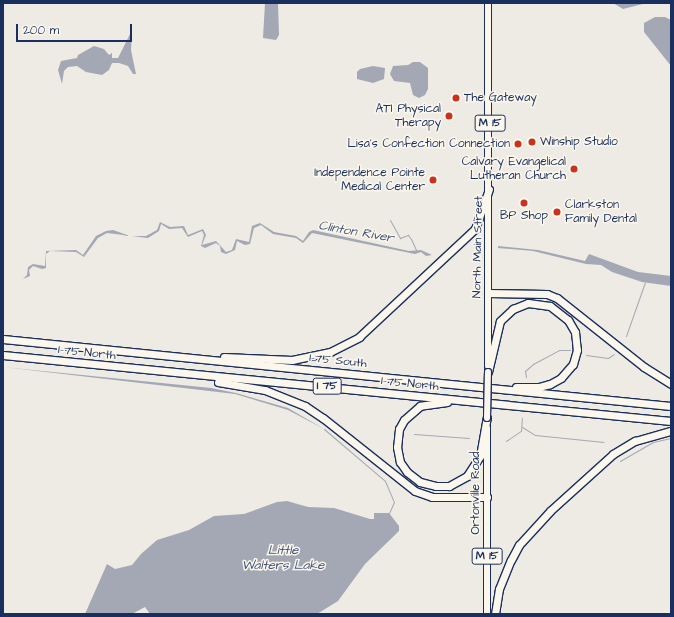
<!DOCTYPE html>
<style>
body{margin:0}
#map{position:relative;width:674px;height:617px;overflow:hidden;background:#eeebe4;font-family:"Architects Daughter",sans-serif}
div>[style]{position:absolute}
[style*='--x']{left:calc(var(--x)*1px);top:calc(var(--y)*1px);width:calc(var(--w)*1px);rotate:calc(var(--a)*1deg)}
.water>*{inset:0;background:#a3a8b4}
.stream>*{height:1px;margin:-0.5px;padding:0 0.5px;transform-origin:0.5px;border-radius:0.5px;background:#a3a8b4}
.roads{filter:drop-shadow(1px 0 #1b2f5e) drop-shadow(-1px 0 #1b2f5e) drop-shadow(0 1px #1b2f5e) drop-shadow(0 -1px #1b2f5e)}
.major>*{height:6px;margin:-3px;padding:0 3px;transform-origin:3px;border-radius:3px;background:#fbf7ec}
.highway>*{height:7px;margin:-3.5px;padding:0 3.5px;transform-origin:3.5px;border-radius:3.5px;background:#fbf7ec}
.bridges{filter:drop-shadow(1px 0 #1b2f5e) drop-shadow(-1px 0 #1b2f5e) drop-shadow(0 1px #1b2f5e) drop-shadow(0 -1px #1b2f5e)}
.major-bridge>*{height:6px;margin:-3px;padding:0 3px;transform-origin:3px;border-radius:3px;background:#fbf7ec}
.dots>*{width:11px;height:11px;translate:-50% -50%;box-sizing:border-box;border:2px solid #fbf7ec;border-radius:50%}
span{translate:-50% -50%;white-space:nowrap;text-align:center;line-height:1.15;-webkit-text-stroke:3px #fbf7ec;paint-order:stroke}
.shield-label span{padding:1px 3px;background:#fbf7ec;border:1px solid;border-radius:3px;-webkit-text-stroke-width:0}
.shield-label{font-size:11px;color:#1b2f5e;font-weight:700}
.poi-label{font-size:12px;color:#1b2f5e}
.left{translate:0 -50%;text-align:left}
.right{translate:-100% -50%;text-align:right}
.street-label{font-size:12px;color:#1b2f5e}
.water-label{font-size:13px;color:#445378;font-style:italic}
.frame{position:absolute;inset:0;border:4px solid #1b2f5e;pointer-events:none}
.scale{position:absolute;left:16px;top:24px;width:116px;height:18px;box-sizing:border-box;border:2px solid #1b2f5e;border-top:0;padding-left:5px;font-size:12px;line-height:14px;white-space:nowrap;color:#1b2f5e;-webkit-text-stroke:3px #fbf7ec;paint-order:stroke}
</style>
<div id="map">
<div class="water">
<div style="clip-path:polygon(265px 3px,278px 3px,279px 35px,276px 40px,263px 38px)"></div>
<div style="clip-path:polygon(613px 3px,647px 3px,623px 9px)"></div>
<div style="clip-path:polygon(655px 17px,665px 17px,671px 20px,671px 66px,644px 32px,644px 23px)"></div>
<div style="clip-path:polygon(132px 30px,131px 50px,136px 74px,133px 74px,128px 66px,119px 63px,112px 63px,109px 70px,102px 75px,86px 72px,77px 66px,68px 67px,64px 71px,62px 84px,58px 70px,61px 61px,77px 58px,78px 55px,94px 46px,104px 49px,109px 55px,112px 53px,112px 58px,118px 58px)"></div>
<div style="clip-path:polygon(413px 62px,420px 62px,428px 68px,428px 89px,425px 95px,419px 98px,413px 95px,410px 83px,394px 81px,390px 74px,393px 66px,408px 65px)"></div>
<div style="clip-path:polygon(373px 66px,385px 68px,384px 79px,373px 83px,357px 79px,357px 72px,360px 69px)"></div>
<div style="clip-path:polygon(160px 222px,170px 227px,184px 226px,188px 235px,203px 229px,206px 235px,202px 245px,216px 241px,226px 252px,232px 250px,236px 239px,249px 242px,252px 226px,260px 223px,274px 232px,296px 236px,303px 241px,309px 232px,313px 230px,409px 251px,421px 250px,432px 255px,426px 256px,421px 252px,415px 254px,312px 233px,303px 243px,296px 238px,273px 234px,261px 225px,254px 228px,250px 244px,245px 245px,237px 241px,235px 250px,226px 254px,221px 252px,220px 246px,216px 243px,205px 248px,201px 246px,204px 235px,202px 231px,188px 237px,182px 228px,169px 229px,161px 224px,159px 231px,148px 238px,107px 233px,98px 238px,84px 257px,76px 252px,50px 251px,46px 254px,46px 268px,42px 269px,33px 266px,29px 270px,30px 276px,23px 279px,27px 275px,28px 267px,33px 264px,45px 266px,46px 251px,76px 250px,83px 255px,96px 236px,106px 231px,113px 230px,130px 236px,146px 236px,157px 230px)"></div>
<div style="clip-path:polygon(498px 246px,538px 250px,585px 261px,589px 254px,638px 272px,671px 276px,671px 286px,642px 282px,612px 272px,601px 265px,586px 264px,533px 251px,498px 248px)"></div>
<div style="clip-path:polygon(3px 367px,211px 388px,236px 393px,288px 408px,324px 429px,288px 410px,235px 394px)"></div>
<div style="clip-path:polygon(287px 501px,308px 507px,334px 508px,370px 519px,374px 519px,374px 513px,389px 513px,399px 526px,399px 531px,365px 564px,338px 601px,317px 614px,150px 614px,145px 607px,132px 614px,85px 614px,107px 564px,115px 569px,132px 565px,141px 554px,157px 540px,189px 530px,214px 516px,244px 514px,277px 502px)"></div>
</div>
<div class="stream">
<div style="--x:390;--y:220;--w:21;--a:61"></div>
<div style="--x:400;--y:238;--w:9;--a:-21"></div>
<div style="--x:408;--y:235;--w:5;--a:53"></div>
<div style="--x:411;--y:239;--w:14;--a:65"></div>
<div style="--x:626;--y:336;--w:57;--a:-70.6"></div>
<div style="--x:586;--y:355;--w:22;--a:8"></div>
<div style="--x:608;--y:358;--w:7;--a:-34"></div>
<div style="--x:526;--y:377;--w:6;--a:-99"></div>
<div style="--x:525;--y:371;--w:11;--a:-41"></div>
<div style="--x:533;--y:364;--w:30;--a:-28"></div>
<div style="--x:559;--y:350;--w:11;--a:0"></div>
<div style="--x:522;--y:427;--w:15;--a:32"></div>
<div style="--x:535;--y:435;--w:69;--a:5.8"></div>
<div style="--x:324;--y:429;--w:80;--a:40.4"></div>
<div style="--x:385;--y:481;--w:23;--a:67"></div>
<div style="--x:394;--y:502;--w:12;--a:114"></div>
<div style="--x:414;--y:434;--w:55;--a:4.2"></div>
<div style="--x:506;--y:441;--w:18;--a:-34"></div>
<div style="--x:521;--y:431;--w:13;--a:-86"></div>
<div style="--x:620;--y:461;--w:38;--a:-30"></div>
<div style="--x:653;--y:442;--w:18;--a:-13"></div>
</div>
<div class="roads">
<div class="major">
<div style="--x:488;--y:366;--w:363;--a:-90"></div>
<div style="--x:487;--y:614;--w:186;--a:-90"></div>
</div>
<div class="highway">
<div style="--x:488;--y:293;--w:59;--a:1"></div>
<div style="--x:547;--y:294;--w:11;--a:22"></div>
<div style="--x:557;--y:298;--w:111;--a:38.4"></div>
<div style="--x:644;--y:367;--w:32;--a:32"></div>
<div style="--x:3;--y:339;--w:671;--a:5.73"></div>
<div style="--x:3;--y:355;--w:671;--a:5.64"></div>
<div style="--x:224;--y:357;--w:68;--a:2.5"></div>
<div style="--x:292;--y:360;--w:39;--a:-12"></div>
<div style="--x:330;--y:352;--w:33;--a:-27"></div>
<div style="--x:359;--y:337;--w:158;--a:-43"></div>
<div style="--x:475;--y:229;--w:42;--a:-70.7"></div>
<div style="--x:488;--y:372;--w:52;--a:-76.8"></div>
<div style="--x:500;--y:321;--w:18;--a:-43"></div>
<div style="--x:513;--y:309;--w:16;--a:-22"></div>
<div style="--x:528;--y:303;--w:22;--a:8"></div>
<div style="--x:550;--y:306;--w:23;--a:38"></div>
<div style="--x:568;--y:320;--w:14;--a:60"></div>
<div style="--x:575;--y:332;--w:18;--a:84"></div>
<div style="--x:577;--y:350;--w:15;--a:106"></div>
<div style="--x:573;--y:364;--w:18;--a:131"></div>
<div style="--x:561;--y:378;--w:13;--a:151"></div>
<div style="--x:550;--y:384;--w:11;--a:165"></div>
<div style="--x:539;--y:387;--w:23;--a:180"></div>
<div style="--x:218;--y:382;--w:48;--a:9.7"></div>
<div style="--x:265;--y:390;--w:43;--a:21.8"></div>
<div style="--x:305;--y:406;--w:22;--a:34"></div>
<div style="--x:323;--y:418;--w:117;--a:38.4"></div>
<div style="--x:415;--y:491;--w:18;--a:19"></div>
<div style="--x:432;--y:497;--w:55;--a:0"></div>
<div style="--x:447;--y:402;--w:27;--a:172"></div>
<div style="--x:420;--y:406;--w:21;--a:139"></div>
<div style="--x:404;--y:420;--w:10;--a:119"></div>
<div style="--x:399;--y:429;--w:18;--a:96"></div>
<div style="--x:397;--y:447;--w:15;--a:79"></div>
<div style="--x:400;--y:462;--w:12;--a:55"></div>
<div style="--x:407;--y:472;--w:16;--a:38"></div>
<div style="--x:420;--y:482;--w:16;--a:14"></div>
<div style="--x:436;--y:486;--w:13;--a:0"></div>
<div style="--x:449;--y:486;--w:21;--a:-29"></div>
<div style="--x:467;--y:476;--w:24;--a:-57"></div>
<div style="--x:480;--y:456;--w:39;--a:-80"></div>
<div style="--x:495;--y:614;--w:25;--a:-81"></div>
<div style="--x:499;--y:589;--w:31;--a:-68"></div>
<div style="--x:511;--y:560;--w:17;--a:-62"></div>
<div style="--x:519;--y:545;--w:46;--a:-47.6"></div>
<div style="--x:550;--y:511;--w:85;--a:-42.1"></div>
<div style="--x:613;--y:454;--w:26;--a:-31"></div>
<div style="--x:635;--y:441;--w:37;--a:-16"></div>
</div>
</div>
<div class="bridges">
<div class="major-bridge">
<div style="--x:487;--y:418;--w:46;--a:-88.8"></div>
</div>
</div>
<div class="dots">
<div style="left:456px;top:98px;background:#c8321e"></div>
<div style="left:449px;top:116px;background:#c8321e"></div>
<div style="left:532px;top:142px;background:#c8321e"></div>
<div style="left:518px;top:144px;background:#c8321e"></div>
<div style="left:574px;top:169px;background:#c8321e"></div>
<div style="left:433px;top:180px;background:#c8321e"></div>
<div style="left:524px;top:203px;background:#c8321e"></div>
<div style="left:557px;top:212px;background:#c8321e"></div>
</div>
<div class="shield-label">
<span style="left:490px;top:123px">M 15</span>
<span style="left:327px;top:386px">I 75</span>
<span style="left:487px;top:556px">M 15</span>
</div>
<div class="poi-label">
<span class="left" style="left:464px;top:98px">The Gateway</span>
<span class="right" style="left:441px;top:116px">ATI Physical<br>Therapy</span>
<span class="left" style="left:540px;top:142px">Winship Studio</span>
<span class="right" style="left:510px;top:144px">Lisa's Confection Connection</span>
<span class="right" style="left:566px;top:169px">Calvary Evangelical<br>Lutheran Church</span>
<span class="right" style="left:425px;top:180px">Independence Pointe<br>Medical Center</span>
<span class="left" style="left:565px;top:212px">Clarkston<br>Family Dental</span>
<span style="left:524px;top:216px">BP Shop</span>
</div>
<div class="street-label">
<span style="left:478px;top:247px;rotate:-89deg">North Main Street</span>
<span style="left:87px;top:353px;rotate:6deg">I-75 North</span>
<span style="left:338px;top:361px;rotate:6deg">I-75 South</span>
<span style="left:410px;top:384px;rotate:6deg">I-75 North</span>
<span style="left:476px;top:493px;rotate:-90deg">Ortonville Road</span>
</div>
<div class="water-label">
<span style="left:356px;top:232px;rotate:10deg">Clinton River</span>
<span style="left:283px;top:558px">Little<br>Walters Lake</span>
</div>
<div class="frame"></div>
<div class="scale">200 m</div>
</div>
